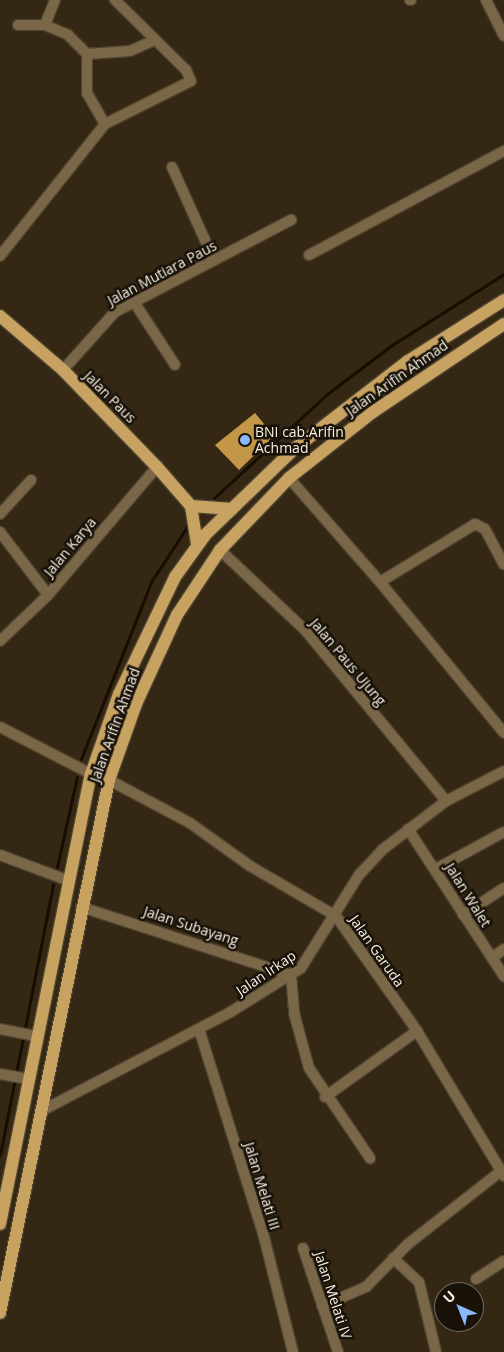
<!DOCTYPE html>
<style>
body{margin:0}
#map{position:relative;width:504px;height:1352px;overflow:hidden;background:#342814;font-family:"Open Sans",sans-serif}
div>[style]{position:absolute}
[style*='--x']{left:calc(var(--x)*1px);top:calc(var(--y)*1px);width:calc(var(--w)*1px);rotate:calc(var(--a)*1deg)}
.stream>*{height:3px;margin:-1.5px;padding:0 1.5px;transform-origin:1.5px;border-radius:1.5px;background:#190c00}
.building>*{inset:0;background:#c49748}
.roads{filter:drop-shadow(1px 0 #4f4431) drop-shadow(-1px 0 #4f4431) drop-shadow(0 1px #4f4431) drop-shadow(0 -1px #4f4431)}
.minor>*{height:10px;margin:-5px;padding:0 5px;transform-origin:5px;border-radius:5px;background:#796748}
.major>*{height:12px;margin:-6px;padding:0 6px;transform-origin:6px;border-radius:6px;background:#c7a261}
.dots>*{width:14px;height:14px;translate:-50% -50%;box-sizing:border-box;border:2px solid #181209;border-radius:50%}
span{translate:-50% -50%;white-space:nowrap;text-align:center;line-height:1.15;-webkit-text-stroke:5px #181209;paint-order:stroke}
.street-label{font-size:14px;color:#f8f0e3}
.poi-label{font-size:14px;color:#f8f0e3}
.left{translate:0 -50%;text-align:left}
.north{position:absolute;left:434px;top:1282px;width:50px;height:50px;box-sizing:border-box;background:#181209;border:1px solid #726b60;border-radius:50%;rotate:316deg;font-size:14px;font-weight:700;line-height:20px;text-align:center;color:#f8f0e3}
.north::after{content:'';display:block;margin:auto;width:18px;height:22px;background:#8eb8fd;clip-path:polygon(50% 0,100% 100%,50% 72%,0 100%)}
</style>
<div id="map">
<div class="stream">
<div style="--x:214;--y:498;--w:154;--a:-42.6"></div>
<div style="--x:327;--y:394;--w:81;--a:-37"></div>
<div style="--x:392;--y:345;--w:133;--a:-32.4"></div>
<div style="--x:81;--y:759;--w:190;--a:-68.4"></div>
<div style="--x:151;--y:582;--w:66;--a:-56.8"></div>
<div style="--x:57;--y:867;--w:92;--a:-77.5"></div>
<div style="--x:0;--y:1155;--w:276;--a:-78.9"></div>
</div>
<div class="building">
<div style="clip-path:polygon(255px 413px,274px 436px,239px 470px,215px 445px)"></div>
</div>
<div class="roads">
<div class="minor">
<div style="--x:55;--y:0;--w:27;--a:112"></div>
<div style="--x:45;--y:25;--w:25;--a:23"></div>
<div style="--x:68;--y:35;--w:27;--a:45"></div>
<div style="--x:87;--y:54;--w:43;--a:-4"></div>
<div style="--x:130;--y:51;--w:27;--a:-24"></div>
<div style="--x:410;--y:0;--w:1;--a:0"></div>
<div style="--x:486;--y:0;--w:40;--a:63.4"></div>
<div style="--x:18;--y:25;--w:27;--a:0"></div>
<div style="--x:87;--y:54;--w:39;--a:90"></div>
<div style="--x:87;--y:93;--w:36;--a:60"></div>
<div style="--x:172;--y:167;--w:102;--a:65.7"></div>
<div style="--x:309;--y:255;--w:221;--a:-28.1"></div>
<div style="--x:0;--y:256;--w:169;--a:-51.5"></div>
<div style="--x:105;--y:124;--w:96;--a:-26.6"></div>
<div style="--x:191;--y:81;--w:12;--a:-114"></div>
<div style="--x:186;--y:70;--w:100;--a:-135.4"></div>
<div style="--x:134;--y:302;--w:75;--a:56.9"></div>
<div style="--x:63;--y:370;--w:78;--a:-48.1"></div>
<div style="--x:115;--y:312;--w:199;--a:-27.6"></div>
<div style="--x:289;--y:478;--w:138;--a:48.8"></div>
<div style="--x:380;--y:582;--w:111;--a:-31.4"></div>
<div style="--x:475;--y:524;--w:11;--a:27"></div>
<div style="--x:485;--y:529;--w:40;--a:62"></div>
<div style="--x:0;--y:514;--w:46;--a:-47.6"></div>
<div style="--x:0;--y:532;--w:79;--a:52.7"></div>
<div style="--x:220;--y:550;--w:118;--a:43.3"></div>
<div style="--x:306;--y:631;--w:220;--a:50.5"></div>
<div style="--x:380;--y:582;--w:195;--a:50.6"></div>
<div style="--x:0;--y:641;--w:66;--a:-43.8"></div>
<div style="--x:48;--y:595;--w:168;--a:-49.6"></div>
<div style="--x:0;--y:727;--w:102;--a:27.3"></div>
<div style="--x:109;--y:780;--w:92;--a:28"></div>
<div style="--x:190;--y:823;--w:74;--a:35.6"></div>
<div style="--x:250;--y:866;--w:99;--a:30.2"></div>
<div style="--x:336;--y:916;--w:141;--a:54.8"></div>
<div style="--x:417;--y:1031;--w:169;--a:59"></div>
<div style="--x:408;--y:829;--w:176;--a:56.9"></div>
<div style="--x:0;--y:855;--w:72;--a:20.5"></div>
<div style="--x:436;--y:869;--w:77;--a:-28.6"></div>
<div style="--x:81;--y:907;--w:221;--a:17.9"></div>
<div style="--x:291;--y:975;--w:38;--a:85"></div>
<div style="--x:294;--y:1013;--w:57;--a:74.7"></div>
<div style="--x:309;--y:1068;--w:109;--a:55.9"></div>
<div style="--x:463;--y:915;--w:49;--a:-33.4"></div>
<div style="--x:492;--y:958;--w:15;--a:-37"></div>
<div style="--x:0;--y:1029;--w:37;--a:11"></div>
<div style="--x:199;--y:1029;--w:214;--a:72.6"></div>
<div style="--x:263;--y:1233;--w:123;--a:75.9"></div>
<div style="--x:0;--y:1074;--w:29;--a:10"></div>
<div style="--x:325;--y:1097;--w:113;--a:-35.7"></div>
<div style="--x:45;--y:1109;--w:208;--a:-27.6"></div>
<div style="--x:229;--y:1013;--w:85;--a:-32"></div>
<div style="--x:301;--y:968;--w:110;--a:-58.1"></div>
<div style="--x:359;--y:875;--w:34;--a:-47"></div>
<div style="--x:382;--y:850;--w:81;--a:-37.4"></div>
<div style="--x:446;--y:801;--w:65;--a:-27.3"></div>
<div style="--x:303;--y:1248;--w:110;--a:71.4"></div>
<div style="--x:393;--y:1258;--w:35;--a:43"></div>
<div style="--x:419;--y:1282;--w:72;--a:76.3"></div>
<div style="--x:476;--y:1279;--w:33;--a:-33"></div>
<div style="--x:322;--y:1306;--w:48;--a:-23.4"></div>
<div style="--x:366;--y:1287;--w:60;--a:-45.7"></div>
<div style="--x:408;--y:1244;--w:118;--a:-38.1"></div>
</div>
<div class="major">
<div style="--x:0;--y:316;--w:83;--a:40.6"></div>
<div style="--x:63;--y:370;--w:135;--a:45.9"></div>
<div style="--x:157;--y:467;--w:52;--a:48.9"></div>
<div style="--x:191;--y:506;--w:39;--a:81"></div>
<div style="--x:191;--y:506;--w:41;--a:4.2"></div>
<div style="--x:0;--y:1224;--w:459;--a:-78.6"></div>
<div style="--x:91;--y:774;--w:85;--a:-70.7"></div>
<div style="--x:119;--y:694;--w:130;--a:-64.4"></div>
<div style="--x:175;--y:577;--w:53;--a:-54.2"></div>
<div style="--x:206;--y:534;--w:122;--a:-44"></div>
<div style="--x:294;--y:449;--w:144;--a:-37.7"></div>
<div style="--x:408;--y:361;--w:114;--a:-32.4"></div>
<div style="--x:0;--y:1313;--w:544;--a:-78.44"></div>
<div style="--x:109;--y:780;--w:81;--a:-70.4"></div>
<div style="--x:136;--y:704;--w:98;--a:-65.3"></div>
<div style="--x:177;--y:615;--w:78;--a:-56.5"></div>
<div style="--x:220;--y:550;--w:100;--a:-46.2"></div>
<div style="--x:289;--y:478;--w:107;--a:-38.2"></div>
<div style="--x:373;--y:412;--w:158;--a:-33.9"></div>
</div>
</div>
<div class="dots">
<div style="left:245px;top:440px;background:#8eb8fd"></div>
</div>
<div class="street-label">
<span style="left:162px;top:273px;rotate:-28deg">Jalan Mutiara Paus</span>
<span style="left:397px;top:378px;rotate:-35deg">Jalan Arifin Ahmad</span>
<span style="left:110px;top:397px;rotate:45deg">Jalan Paus</span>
<span style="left:70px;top:547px;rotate:-50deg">Jalan Karya</span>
<span style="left:348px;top:662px;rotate:50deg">Jalan Paus Ujung</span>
<span style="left:115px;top:725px;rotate:-70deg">Jalan Arifin Ahmad</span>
<span style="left:468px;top:895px;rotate:58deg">Jalan Walet</span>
<span style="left:191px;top:926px;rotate:18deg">Jalan Subayang</span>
<span style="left:377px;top:951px;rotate:55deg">Jalan Garuda</span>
<span style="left:266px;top:973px;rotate:-34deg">Jalan Irkap</span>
<span style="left:262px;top:1186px;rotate:73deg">Jalan Melati III</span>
<span style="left:333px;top:1295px;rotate:72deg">Jalan Melati IV</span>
</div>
<div class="poi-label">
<span class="left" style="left:255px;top:440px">BNI cab.Arifin<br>Achmad</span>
</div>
<div class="north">U</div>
</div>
